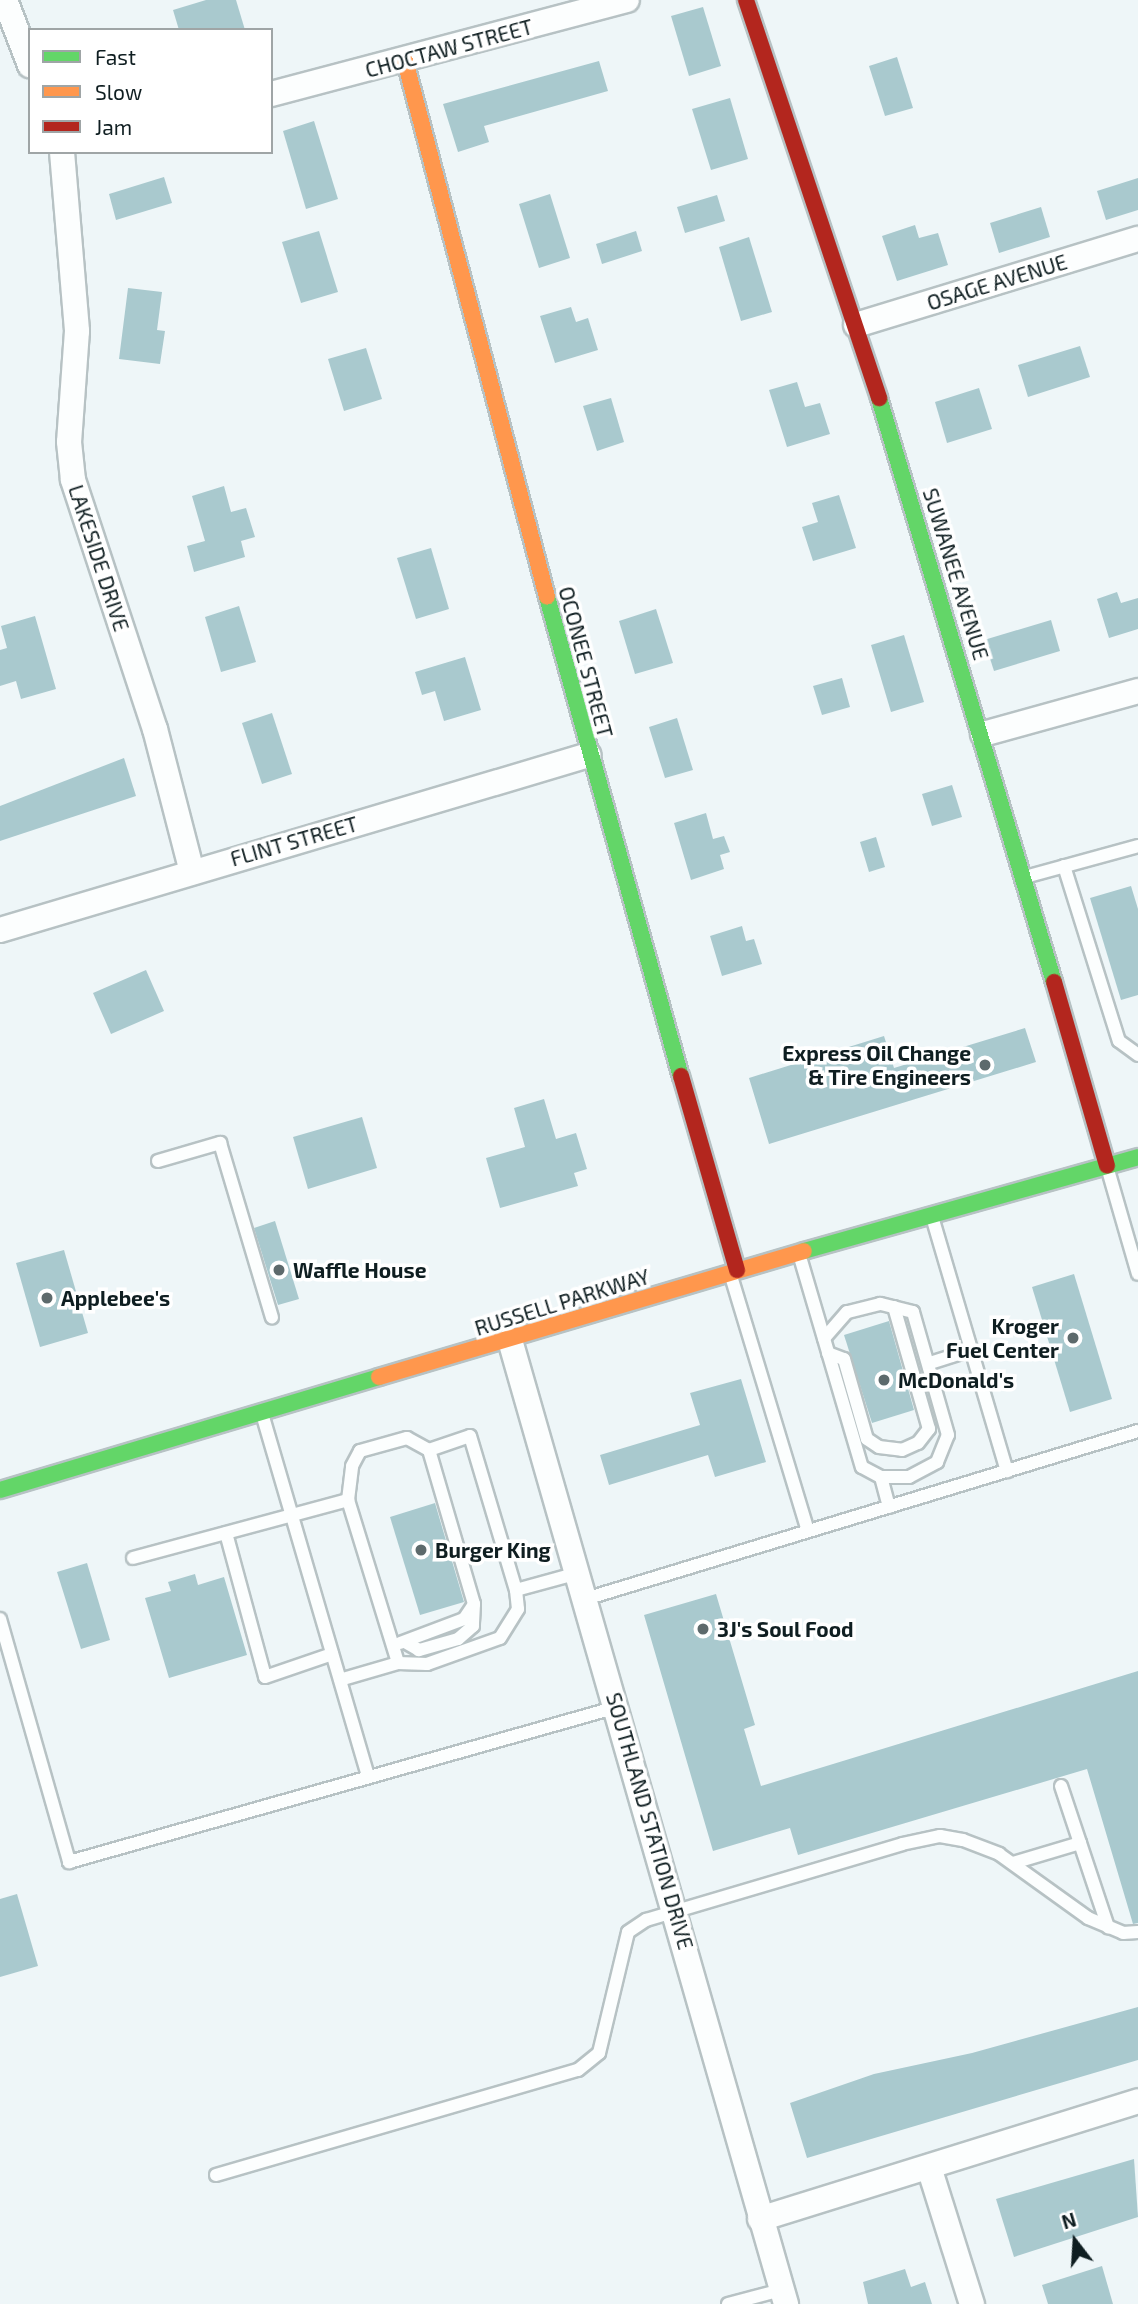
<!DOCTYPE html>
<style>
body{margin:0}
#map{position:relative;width:1138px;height:2304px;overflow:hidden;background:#eef6f8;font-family:"Exo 2",sans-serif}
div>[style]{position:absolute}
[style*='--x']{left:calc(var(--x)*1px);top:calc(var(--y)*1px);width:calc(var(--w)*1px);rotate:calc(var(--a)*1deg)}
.building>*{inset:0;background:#a9c9ce}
.roads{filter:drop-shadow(2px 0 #b7c2c4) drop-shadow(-2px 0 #b7c2c4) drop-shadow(0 2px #b7c2c4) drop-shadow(0 -2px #b7c2c4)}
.lane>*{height:12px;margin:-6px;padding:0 6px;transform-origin:6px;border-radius:6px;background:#fcfefe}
.street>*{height:24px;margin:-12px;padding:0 12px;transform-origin:12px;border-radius:12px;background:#fcfefe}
.fast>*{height:16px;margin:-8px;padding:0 8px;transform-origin:8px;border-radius:8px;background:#63d668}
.slow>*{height:16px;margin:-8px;padding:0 8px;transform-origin:8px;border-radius:8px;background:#ff974d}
.jam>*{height:16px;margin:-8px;padding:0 8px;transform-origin:8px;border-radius:8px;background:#b3261e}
.dots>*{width:19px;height:19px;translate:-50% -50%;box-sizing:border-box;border:4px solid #fff;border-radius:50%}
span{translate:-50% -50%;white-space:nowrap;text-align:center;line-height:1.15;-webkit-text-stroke:7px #fff;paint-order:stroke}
.street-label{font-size:21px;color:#0f1e21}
.poi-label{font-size:21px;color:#0f1e21;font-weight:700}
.right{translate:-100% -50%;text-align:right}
.left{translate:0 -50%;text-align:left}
.legend{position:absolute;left:28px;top:28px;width:245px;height:126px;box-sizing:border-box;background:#fff;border:2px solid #9fa5a6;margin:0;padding:9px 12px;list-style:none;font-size:21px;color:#0f1e21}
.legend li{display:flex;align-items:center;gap:14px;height:35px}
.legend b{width:35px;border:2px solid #9fa5a6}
.north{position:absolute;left:1040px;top:2206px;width:70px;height:70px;-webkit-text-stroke:5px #fff;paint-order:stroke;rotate:343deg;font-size:19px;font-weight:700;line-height:28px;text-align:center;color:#0f1e21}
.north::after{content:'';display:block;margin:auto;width:24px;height:32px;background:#0f1e21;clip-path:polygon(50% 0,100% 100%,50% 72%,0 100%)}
</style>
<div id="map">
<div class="building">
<div style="clip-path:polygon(206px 0,236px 0,245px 30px,179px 30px,173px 10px)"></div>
<div style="clip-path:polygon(703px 7px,721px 66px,689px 76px,671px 16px)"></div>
<div style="clip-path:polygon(897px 57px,913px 108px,885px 116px,869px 66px)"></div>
<div style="clip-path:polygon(599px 61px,608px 91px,484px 126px,489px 142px,458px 152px,443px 104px)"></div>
<div style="clip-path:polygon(730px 98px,748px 159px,711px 170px,692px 109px)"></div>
<div style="clip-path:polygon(314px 121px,338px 199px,306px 209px,283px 131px)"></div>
<div style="clip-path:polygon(164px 177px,172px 203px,116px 220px,109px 194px)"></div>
<div style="clip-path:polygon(1138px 178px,1138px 210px,1106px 220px,1097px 191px)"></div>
<div style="clip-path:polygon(550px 194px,570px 258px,539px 268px,519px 204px)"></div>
<div style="clip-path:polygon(717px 195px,725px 221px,685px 233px,677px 207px)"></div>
<div style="clip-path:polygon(1041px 207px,1050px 237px,999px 253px,990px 223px)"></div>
<div style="clip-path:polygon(915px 225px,919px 238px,938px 233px,948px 265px,897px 281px,882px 236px)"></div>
<div style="clip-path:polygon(319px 231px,338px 292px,301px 303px,282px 242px)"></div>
<div style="clip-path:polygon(636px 231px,642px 251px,602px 264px,596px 244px)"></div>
<div style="clip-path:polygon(749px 237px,772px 312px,741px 321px,719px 247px)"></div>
<div style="clip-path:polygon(128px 288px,162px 292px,157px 330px,165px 331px,160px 364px,119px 359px)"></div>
<div style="clip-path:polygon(571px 307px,576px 322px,588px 318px,598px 350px,555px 363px,540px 316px)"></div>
<div style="clip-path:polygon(1080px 346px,1090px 377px,1028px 397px,1018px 365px)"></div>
<div style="clip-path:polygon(366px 348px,382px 399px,344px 411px,328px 359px)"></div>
<div style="clip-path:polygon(797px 382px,805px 407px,820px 403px,830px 434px,787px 447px,769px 390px)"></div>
<div style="clip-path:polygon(979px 388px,992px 429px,947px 443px,935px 402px)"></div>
<div style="clip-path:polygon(611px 398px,624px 442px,597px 451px,583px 406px)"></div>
<div style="clip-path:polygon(224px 486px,231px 512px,246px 508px,255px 537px,241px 541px,245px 557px,194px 572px,187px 546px,205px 541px,192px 496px)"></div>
<div style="clip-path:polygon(839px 495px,856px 548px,813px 561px,802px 527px,818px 522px,812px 503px)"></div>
<div style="clip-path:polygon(431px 548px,449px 609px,416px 619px,397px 558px)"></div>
<div style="clip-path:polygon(1117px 592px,1121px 603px,1138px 598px,1138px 629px,1109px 638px,1097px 599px)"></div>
<div style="clip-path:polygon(239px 606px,256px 662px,221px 672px,205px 617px)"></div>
<div style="clip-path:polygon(656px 609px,673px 663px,635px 674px,619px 621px)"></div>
<div style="clip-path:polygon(35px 616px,56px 689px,21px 699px,16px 681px,0 686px,0 650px,7px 648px,1px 626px)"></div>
<div style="clip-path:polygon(1051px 620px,1060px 651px,994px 671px,984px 640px)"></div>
<div style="clip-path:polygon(904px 635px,924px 702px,891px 712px,871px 645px)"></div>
<div style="clip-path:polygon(465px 657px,481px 710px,444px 721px,435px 691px,422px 695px,415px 672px)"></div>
<div style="clip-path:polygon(842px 678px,850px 707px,822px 715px,813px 686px)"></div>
<div style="clip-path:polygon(272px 713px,292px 774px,262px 784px,242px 723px)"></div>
<div style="clip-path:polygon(677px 718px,693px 770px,665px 778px,649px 727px)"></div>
<div style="clip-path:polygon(124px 758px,136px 796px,0 841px,0 806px)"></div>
<div style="clip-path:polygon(952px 785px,962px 817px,932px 826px,922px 794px)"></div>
<div style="clip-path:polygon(706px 813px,713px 839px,724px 836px,730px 852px,720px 855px,724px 869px,691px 880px,674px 823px)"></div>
<div style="clip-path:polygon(876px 837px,885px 867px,869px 872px,860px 842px)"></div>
<div style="clip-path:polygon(1131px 886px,1138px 909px,1138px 995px,1121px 1000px,1090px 898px)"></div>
<div style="clip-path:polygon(742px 926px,746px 941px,754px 939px,762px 964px,722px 976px,710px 936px)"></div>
<div style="clip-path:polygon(146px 970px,164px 1011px,111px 1034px,93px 993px)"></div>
<div style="clip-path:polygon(1025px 1028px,1036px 1062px,769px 1144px,749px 1078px,884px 1036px,894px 1068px)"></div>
<div style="clip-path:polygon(544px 1099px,556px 1139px,576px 1133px,587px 1169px,574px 1173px,578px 1186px,500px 1208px,486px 1158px,525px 1147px,514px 1108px)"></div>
<div style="clip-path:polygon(362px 1117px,377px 1168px,308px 1189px,293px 1137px)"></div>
<div style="clip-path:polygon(275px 1221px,299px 1299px,278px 1305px,254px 1228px)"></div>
<div style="clip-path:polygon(64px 1250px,88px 1333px,40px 1347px,16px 1263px)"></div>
<div style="clip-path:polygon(1074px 1274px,1112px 1399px,1070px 1412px,1032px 1287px)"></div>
<div style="clip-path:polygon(889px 1321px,914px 1410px,872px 1423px,844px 1335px)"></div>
<div style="clip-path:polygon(741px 1379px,766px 1462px,715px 1477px,708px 1455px,609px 1485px,600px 1455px,700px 1425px,690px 1393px)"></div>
<div style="clip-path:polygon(435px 1503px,464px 1602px,420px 1615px,390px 1517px)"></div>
<div style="clip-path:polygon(87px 1563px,110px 1640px,81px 1649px,57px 1572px)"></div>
<div style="clip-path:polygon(195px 1574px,198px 1585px,224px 1577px,247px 1655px,169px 1678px,145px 1598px,171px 1591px,168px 1582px)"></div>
<div style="clip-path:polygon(716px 1594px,755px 1725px,744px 1729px,761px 1786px,1138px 1671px,1138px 1923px,1133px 1924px,1087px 1769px,798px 1855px,790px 1828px,713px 1851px,644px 1615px)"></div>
<div style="clip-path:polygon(17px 1894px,38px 1966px,0 1977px,0 1899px)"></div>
<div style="clip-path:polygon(1138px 2007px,1138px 2060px,807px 2158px,790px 2103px,874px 2074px,972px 2053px)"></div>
<div style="clip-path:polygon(1134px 2159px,1138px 2217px,1014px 2257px,996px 2199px)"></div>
<div style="clip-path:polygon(1102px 2266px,1113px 2304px,1048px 2304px,1042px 2285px)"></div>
<div style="clip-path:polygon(905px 2269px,911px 2287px,925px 2282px,932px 2304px,868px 2304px,863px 2282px)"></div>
</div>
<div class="roads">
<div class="lane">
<div style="--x:1064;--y:866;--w:183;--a:72.6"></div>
<div style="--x:1119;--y:1041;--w:24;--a:36"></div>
<div style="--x:1025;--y:877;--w:117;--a:-15.3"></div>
<div style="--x:158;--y:1161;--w:65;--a:-16.2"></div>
<div style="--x:220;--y:1143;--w:182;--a:73.4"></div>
<div style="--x:1108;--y:1170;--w:108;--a:73.9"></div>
<div style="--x:933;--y:1220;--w:262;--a:73.6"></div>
<div style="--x:800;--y:1257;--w:219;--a:73.6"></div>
<div style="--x:862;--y:1467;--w:21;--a:28"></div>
<div style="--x:881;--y:1477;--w:28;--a:0"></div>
<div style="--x:909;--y:1477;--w:32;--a:-28"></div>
<div style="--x:937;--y:1462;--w:29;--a:-68"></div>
<div style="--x:948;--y:1435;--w:128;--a:-105.9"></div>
<div style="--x:913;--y:1312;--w:34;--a:-166"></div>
<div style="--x:880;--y:1304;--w:34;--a:166"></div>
<div style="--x:847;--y:1312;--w:35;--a:131"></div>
<div style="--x:731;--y:1276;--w:266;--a:73.2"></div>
<div style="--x:828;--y:1353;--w:17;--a:21"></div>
<div style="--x:844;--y:1359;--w:83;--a:74"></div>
<div style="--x:867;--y:1439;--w:14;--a:34"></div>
<div style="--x:879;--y:1447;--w:23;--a:7"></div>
<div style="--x:902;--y:1450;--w:17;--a:-24"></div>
<div style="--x:918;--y:1443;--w:18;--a:-52"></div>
<div style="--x:929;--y:1429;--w:127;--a:-106"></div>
<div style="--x:930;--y:1363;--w:43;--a:-17.6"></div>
<div style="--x:263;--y:1417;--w:375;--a:73.7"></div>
<div style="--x:429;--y:1450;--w:43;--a:-18.9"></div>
<div style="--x:470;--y:1436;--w:161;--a:73.4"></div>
<div style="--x:516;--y:1590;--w:64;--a:-15.3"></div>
<div style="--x:881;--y:1477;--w:31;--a:75"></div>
<div style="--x:348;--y:1500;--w:34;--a:-83"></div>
<div style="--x:352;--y:1466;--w:17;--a:-62"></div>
<div style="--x:360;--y:1451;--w:49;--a:-15.5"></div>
<div style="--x:407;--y:1438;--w:25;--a:29"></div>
<div style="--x:429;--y:1450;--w:160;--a:73.7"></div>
<div style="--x:474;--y:1604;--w:22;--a:93"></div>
<div style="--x:473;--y:1626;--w:20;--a:139"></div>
<div style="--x:458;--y:1639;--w:41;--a:164.2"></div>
<div style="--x:419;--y:1650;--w:16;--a:-150"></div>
<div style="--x:226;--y:1533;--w:149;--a:74.8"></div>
<div style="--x:265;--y:1677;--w:71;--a:-18.9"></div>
<div style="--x:133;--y:1558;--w:223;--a:-15.1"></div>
<div style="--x:348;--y:1500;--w:170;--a:72.9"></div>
<div style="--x:398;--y:1663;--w:60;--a:163.7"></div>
<div style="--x:585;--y:1599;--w:578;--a:-16.9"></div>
<div style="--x:0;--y:1619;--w:253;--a:74.1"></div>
<div style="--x:69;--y:1862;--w:569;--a:-15.79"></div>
<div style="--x:400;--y:1643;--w:68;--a:-20.6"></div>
<div style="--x:464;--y:1619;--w:18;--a:-56"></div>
<div style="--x:398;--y:1663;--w:29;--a:2"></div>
<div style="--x:427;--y:1664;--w:77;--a:-19.6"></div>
<div style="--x:500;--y:1638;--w:34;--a:-58"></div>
<div style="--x:518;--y:1609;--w:19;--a:-96"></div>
<div style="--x:1080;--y:1843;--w:89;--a:71.6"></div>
<div style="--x:1013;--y:1863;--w:70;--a:-16.6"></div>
<div style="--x:1080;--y:1843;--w:60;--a:-108.4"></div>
<div style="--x:216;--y:2175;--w:377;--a:-16.2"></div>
<div style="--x:578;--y:2070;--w:27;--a:-39"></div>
<div style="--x:599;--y:2053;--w:124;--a:-76.5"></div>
<div style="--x:628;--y:1932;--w:22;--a:-34"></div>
<div style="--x:646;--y:1920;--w:267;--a:-16.5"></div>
<div style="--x:902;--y:1844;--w:39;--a:-12"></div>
<div style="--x:940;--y:1836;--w:23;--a:10"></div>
<div style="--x:963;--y:1840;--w:39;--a:21"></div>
<div style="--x:999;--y:1854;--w:110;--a:35.7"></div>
<div style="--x:1088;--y:1918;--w:38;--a:23"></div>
<div style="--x:1123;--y:1933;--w:15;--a:-4"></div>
<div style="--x:728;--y:2304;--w:55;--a:-14.8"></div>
</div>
<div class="street">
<div style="--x:5;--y:0;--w:70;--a:69"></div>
<div style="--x:271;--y:94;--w:368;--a:-14.8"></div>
<div style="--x:62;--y:152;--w:180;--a:85.2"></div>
<div style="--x:77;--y:331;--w:111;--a:94.1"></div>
<div style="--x:69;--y:442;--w:38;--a:84"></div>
<div style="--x:73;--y:480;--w:262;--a:71.8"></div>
<div style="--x:155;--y:729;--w:148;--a:75.5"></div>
<div style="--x:856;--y:325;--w:295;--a:-17"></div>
<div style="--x:983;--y:734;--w:161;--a:-15.5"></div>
<div style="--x:0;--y:930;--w:614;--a:-16.55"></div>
<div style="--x:510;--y:1340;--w:1003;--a:74.02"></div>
<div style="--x:929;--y:2167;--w:144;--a:72.6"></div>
<div style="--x:760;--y:2219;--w:396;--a:-17.3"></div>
</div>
<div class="fast">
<div style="--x:879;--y:398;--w:610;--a:73.32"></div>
<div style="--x:547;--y:597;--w:497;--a:74.4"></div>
<div style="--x:804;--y:1251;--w:347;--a:-15.7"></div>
<div style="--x:0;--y:1490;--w:395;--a:-16.6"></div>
</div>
<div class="slow">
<div style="--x:405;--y:61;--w:554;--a:75.16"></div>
<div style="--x:379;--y:1377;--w:443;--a:-16.5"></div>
</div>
<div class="jam">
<div style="--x:746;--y:0;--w:420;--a:71.5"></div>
<div style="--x:1054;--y:982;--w:191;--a:73.9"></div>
<div style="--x:681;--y:1076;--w:202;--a:73.9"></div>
</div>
</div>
<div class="dots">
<div style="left:985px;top:1065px;background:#5d6a6c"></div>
<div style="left:279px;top:1270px;background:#5d6a6c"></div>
<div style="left:47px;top:1298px;background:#5d6a6c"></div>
<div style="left:1073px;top:1338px;background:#5d6a6c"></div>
<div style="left:884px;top:1380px;background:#5d6a6c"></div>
<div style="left:421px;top:1550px;background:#5d6a6c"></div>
<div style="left:703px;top:1629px;background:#5d6a6c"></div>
</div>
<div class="street-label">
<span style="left:449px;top:48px;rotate:-15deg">CHOCTAW STREET</span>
<span style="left:997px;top:282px;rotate:-17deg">OSAGE AVENUE</span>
<span style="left:99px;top:558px;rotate:72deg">LAKESIDE DRIVE</span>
<span style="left:956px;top:574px;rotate:73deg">SUWANEE AVENUE</span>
<span style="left:586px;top:662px;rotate:75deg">OCONEE STREET</span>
<span style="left:294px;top:841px;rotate:-16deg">FLINT STREET</span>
<span style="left:562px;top:1302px;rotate:-17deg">RUSSELL PARKWAY</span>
<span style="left:650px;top:1821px;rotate:74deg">SOUTHLAND STATION DRIVE</span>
</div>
<div class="poi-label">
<span class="right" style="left:971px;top:1065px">Express Oil Change<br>&amp; Tire Engineers</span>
<span class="left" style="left:293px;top:1270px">Waffle House</span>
<span class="left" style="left:61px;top:1298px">Applebee's</span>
<span class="right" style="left:1059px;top:1338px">Kroger<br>Fuel Center</span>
<span class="left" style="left:898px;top:1380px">McDonald's</span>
<span class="left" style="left:435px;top:1550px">Burger King</span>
<span class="left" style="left:717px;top:1629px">3J's Soul Food</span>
</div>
<ul class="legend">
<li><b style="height:9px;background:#63d668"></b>Fast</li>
<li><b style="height:9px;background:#ff974d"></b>Slow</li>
<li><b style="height:9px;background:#b3261e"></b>Jam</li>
</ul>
<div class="north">N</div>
</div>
